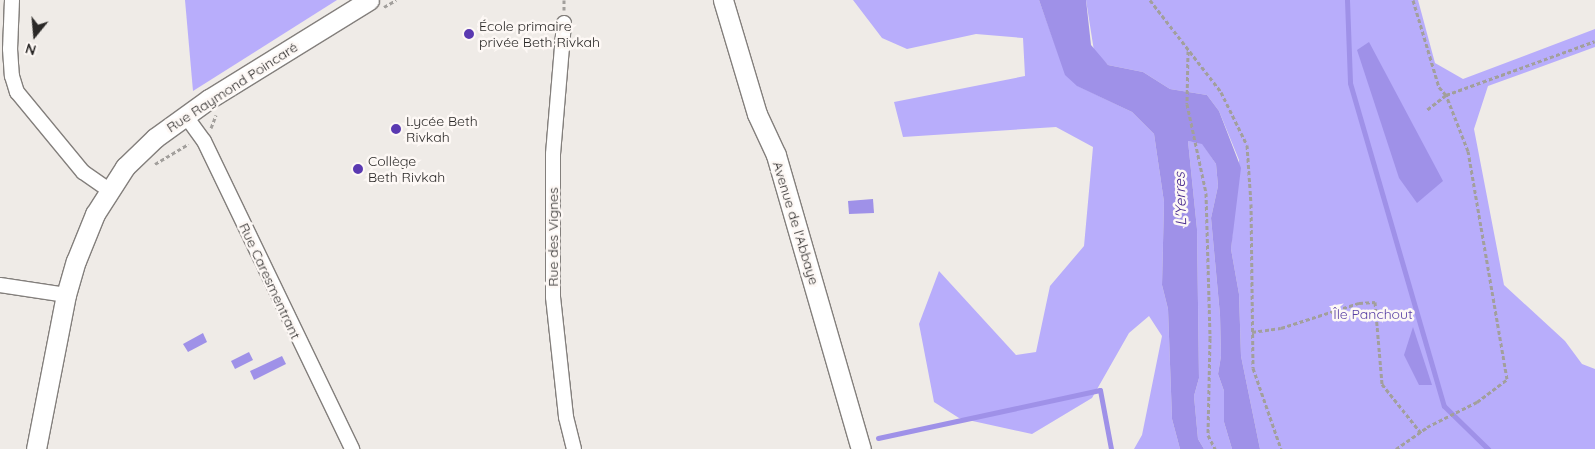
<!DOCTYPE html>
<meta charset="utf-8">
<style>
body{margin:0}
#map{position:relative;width:1595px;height:449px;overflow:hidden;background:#efebe7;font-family:Quicksand,sans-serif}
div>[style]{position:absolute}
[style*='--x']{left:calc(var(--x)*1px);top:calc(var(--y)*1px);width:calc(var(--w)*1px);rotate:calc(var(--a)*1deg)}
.green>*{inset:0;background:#b8adfb}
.water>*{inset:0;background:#9f91e8}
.stream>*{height:5px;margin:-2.5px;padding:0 2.5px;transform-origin:2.5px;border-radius:2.5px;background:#9f91e8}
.path>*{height:3px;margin-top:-1.5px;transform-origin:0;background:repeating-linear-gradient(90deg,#a29f9c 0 4px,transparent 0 6.5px)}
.roads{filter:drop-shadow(1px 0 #837f7c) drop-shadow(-1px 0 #837f7c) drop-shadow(0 1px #837f7c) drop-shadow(0 -1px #837f7c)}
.street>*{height:14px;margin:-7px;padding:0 7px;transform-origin:7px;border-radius:7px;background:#fff}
.secondary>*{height:19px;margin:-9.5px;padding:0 9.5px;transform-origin:9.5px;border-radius:9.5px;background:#fff}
.dots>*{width:14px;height:14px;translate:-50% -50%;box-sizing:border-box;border:2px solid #fdf8f5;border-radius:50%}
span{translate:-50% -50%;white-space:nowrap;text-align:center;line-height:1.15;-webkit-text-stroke:5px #fdf8f5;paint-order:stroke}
.poi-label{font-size:14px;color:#2a2827}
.left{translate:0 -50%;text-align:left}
.street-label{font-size:14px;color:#2a2827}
.park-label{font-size:14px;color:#583fa4}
.water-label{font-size:15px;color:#46298d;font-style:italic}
.north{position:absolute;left:10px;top:10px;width:50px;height:50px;-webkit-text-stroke:4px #fdf8f5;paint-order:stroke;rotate:197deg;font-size:14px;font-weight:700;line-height:20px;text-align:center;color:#2a2827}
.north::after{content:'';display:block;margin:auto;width:18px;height:22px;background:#2a2827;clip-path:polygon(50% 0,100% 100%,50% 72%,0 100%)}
</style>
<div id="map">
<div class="green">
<div style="clip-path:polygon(185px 0,337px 0,193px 91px)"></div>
<div style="clip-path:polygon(853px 0,1039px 0,1066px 75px,1078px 86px,1132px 112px,1154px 134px,1164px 202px,1162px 285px,1168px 309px,1172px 419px,1180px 449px,1134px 449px,1142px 435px,1162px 336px,1149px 316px,1129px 333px,1092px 398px,1032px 434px,959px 418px,934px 402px,919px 324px,939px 271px,1016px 355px,1036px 352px,1050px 286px,1084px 246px,1093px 147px,1056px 127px,903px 137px,894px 102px,1025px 76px,1023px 38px,976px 34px,907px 49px,882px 38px)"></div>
<div style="clip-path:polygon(1086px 0,1418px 0,1435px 63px,1463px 79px,1595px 29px,1595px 47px,1488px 86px,1474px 129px,1504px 285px,1565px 341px,1582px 364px,1595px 369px,1595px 449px,1260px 449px,1241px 356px,1239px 294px,1231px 249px,1239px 160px,1219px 111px,1207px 95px,1170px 89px,1143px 72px,1108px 65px,1094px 51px)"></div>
<div style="clip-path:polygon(1188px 141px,1202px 143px,1216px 164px,1218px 186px,1211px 218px,1220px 315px,1221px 356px,1218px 374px,1224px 391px,1224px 422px,1232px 449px,1204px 449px,1198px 439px,1194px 396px,1199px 378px,1197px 229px)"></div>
</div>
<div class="water">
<div style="clip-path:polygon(1039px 0,1086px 0,1091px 45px,1108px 65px,1143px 72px,1170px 89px,1207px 95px,1219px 111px,1241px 168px,1231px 249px,1239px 294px,1241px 356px,1260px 449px,1232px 449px,1224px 422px,1224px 391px,1218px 374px,1221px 356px,1220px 315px,1211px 218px,1218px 186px,1216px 164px,1202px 144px,1188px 141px,1197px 229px,1199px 378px,1194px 396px,1198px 439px,1204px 449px,1180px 449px,1172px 419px,1168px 309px,1162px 285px,1164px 202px,1154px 134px,1132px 112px,1077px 86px,1065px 75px)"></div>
<div style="clip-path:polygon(1369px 42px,1443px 181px,1417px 203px,1399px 178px,1357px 50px)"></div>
<div style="clip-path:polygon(873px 199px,874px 213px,849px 214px,848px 201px)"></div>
<div style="clip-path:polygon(1413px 327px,1432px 385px,1419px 385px,1404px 355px)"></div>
<div style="clip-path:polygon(203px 333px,207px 342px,188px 352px,183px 344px)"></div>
<div style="clip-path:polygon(249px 352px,253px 360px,235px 369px,231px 361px)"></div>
<div style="clip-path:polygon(282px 356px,286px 364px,254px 380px,250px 371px)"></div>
</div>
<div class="stream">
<div style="--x:1347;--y:0;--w:83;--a:87.9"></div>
<div style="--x:1350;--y:83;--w:336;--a:73.8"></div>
<div style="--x:1444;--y:406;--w:62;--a:44.3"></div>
<div style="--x:878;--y:438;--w:227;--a:-12.2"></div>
<div style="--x:1100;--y:390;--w:60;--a:79.4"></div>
</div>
<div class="path">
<div style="--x:1150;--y:0;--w:116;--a:52.3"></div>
<div style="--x:1221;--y:92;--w:59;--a:63.9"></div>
<div style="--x:1247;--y:145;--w:59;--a:86.1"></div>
<div style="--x:1251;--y:204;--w:164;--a:89.3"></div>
<div style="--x:1253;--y:368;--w:86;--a:70.9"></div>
<div style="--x:1413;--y:0;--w:91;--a:73.4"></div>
<div style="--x:1439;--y:87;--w:11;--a:49"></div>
<div style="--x:1446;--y:95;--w:158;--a:-19.9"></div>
<div style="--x:384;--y:7;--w:14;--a:-30"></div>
<div style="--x:564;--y:10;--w:10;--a:-90"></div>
<div style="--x:1188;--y:51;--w:53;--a:91.1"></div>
<div style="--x:1187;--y:104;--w:91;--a:77.9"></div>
<div style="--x:1206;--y:193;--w:145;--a:88.4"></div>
<div style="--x:1210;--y:338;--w:97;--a:91.2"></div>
<div style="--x:1208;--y:435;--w:16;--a:63"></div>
<div style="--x:211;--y:128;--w:14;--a:-69"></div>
<div style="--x:155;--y:164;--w:39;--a:-31"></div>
<div style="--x:1252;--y:332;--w:29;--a:-8"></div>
<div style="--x:1281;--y:328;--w:82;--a:-17.8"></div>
<div style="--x:1359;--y:303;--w:16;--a:-4"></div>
<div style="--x:1375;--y:302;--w:82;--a:85.1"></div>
<div style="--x:1382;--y:384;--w:63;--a:51.5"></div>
<div style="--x:1396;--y:449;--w:38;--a:-35"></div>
<div style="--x:1427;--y:427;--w:56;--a:-26.6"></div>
<div style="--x:1477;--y:402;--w:38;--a:-37"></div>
<div style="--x:1507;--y:379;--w:231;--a:-99.7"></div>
<div style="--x:1468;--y:151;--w:60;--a:-111.4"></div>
<div style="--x:1446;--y:95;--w:24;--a:142"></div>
</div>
<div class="roads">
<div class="street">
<div style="--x:12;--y:0;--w:49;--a:92.3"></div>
<div style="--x:10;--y:49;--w:27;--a:86"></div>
<div style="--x:12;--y:76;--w:17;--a:73"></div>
<div style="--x:17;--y:92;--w:104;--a:50.5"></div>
<div style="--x:83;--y:172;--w:32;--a:35"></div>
<div style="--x:564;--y:23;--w:131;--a:94.8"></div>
<div style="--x:553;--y:154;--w:143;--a:90"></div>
<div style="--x:553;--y:297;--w:121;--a:83.8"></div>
<div style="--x:566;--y:417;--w:33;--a:76"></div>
<div style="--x:185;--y:115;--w:32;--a:54"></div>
<div style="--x:204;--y:141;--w:342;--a:64.3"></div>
<div style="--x:0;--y:285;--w:67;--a:8.6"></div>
</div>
<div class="secondary">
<div style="--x:723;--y:0;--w:119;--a:73.4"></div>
<div style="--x:757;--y:114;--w:45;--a:65.1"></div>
<div style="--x:776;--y:155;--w:306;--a:73.9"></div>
<div style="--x:36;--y:449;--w:157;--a:-79"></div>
<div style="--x:66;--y:295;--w:35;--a:-74"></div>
<div style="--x:76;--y:261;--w:51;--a:-68"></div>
<div style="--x:95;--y:214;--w:56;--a:-57.4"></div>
<div style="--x:125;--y:167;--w:42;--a:-44"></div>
<div style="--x:155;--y:138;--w:67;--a:-35.8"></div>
<div style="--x:209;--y:99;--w:188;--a:-31.7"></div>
</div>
</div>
<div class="dots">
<div style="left:469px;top:34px;background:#5a39b1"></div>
<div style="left:396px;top:129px;background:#5a39b1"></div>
<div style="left:358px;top:169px;background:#5a39b1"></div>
</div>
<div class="poi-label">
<span class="left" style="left:479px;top:34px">École primaire<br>privée Beth Rivkah</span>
<span class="left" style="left:406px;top:129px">Lycée Beth<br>Rivkah</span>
<span class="left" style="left:368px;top:169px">Collège<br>Beth Rivkah</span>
</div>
<div class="street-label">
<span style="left:232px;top:87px;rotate:-33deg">Rue Raymond Poincaré</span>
<span style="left:796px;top:223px;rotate:73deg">Avenue de l'Abbaye</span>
<span style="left:553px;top:237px;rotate:-90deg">Rue des Vignes</span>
<span style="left:270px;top:281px;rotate:65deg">Rue Caresmentrant</span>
</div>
<div class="park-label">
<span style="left:1373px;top:314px">Île Panchout</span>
</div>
<div class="water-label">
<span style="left:1180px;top:199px;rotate:-92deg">L'Yerres</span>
</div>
<div class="north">N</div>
</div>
